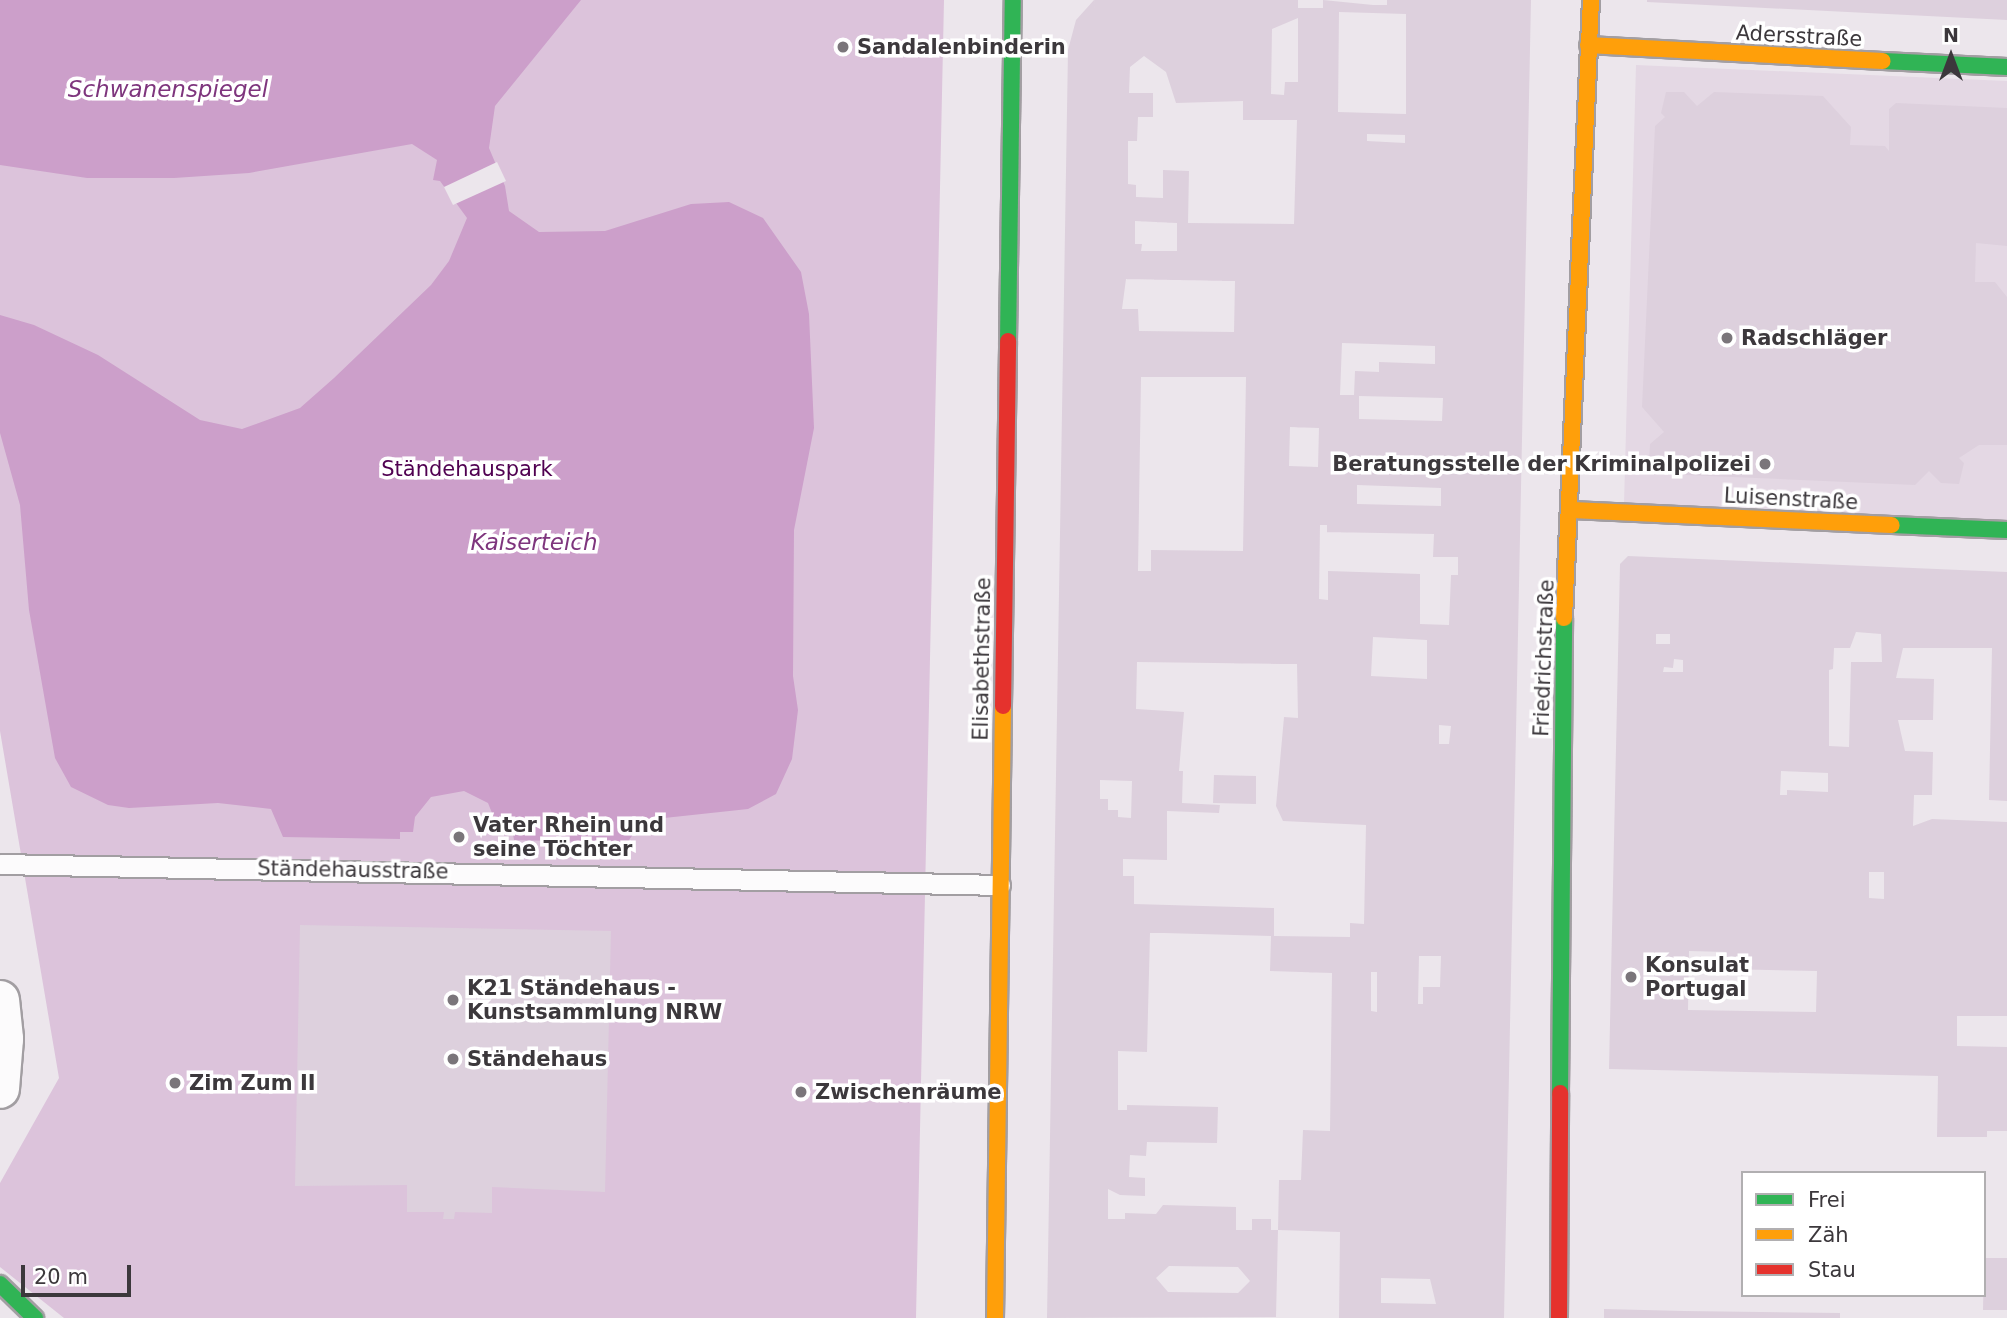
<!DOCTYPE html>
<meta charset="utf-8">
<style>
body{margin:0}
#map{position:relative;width:2007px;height:1318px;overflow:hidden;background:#ece6ec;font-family:"DejaVu Sans",sans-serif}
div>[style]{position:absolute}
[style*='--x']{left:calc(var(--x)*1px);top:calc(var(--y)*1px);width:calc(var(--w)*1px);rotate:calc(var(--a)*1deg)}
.built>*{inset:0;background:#e4d8e4}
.green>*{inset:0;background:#dcc3db}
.water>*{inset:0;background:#cc9fca}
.pier>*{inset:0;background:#ece6ec}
.building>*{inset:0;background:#ddd0dd}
.roads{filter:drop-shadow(2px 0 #a29ea2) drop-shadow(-2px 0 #a29ea2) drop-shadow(0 2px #a29ea2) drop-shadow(0 -2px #a29ea2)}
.lane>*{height:19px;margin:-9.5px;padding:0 9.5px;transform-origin:9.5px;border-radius:9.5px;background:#fcfbfc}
.street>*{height:38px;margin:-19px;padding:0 19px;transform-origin:19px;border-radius:19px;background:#fcfbfc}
.fast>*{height:16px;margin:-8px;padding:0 8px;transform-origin:8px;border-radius:8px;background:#30b455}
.slow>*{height:16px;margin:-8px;padding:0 8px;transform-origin:8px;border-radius:8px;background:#ff9f0a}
.jam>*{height:16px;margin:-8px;padding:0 8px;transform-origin:8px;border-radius:8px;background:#e5322d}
.dots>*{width:19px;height:19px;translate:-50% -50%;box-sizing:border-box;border:4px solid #fff;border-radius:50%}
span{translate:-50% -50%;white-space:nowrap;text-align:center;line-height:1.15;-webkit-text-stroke:7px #fff;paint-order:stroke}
.street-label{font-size:21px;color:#3c383c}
.poi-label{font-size:21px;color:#3c383c;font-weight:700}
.left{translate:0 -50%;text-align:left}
.right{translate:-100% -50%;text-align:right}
.park-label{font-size:21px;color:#500151}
.water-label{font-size:23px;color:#7e357d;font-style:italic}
.legend{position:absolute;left:1741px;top:1171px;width:245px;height:126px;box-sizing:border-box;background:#fff;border:2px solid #b1afb1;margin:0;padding:9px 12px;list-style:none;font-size:21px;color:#3c383c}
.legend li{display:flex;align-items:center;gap:14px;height:35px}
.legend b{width:35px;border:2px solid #b1afb1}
.north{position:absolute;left:1916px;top:21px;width:70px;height:70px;-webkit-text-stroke:5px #fff;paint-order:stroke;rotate:0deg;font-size:19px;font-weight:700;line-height:28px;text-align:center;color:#3c383c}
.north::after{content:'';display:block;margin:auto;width:24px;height:32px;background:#3c383c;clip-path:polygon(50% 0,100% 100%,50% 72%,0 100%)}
.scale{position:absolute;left:21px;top:1265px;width:110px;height:32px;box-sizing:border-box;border:4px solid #3c383c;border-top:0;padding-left:9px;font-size:21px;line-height:24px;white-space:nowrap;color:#3c383c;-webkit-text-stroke:5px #fff;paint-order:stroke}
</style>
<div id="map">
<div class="built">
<div style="clip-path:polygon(1636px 65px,2007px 81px,2007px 522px,1624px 504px)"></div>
</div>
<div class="green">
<div style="clip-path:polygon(0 0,944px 0,916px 1318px,64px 1318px,0 1267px,0 1183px,59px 1078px,0 731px)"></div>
</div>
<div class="water">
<div style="clip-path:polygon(0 0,581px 0,495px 106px,489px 148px,505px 186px,509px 211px,539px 232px,605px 231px,691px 204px,729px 202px,763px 218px,801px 272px,809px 314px,814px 428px,794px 530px,793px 676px,798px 710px,792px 759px,776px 794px,748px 809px,655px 819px,638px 827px,627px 843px,514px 840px,513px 834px,500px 833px,488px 803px,464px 791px,431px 797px,415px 817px,413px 832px,400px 832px,400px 839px,283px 837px,271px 809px,218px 803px,129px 808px,108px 805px,71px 787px,55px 758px,29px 610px,20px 505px,0 433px,0 315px,34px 325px,98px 355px,200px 420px,242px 429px,300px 408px,334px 378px,431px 285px,449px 261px,467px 218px,440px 181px,433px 180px,437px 160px,412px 144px,249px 173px,174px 178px,87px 178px,0 165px)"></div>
</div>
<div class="pier">
<div style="clip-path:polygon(497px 162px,506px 181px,453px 205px,444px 187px)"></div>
</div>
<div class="building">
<div style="clip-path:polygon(evenodd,1094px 0,1298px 0,1298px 8px,1323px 8px,1323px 0,1373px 5px,1387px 5px,1387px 0,1531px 0,1504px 1318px,1339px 1318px,1340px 1232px,1278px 1230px,1279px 1180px,1301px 1180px,1303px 1130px,1330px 1131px,1332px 973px,1270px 971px,1271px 936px,1164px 933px,1150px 933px,1147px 1052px,1118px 1051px,1118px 1110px,1127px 1110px,1127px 1105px,1218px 1107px,1217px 1143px,1147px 1142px,1146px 1156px,1130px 1155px,1129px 1177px,1145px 1178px,1145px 1196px,1120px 1195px,1108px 1189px,1108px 1219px,1125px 1219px,1125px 1213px,1156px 1214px,1163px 1205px,1236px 1207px,1236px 1230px,1252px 1230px,1252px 1219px,1271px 1219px,1271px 1230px,1278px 1230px,1276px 1317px,1047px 1318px,1068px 50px,1076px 20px,1094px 0,1339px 12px,1406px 14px,1406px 114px,1338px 112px,1339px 12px,1094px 0,1298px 18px,1298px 82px,1285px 82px,1284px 95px,1271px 94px,1272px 29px,1298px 18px,1094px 0,1144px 56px,1166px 72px,1176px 103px,1243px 101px,1243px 120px,1297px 120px,1294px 224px,1188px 223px,1189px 171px,1163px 170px,1163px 198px,1136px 197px,1136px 185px,1128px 184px,1128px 141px,1137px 141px,1138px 117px,1153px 117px,1153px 93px,1129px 93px,1130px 67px,1144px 56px,1094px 0,1367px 134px,1405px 135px,1405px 143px,1367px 141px,1367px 134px,1094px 0,1135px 221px,1177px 223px,1177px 251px,1141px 251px,1142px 244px,1135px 244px,1135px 221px,1094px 0,1126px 279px,1235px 281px,1234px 332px,1139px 331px,1138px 309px,1122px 309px,1126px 279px,1094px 0,1342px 343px,1435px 346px,1435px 364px,1379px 362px,1379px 372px,1355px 371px,1354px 395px,1340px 395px,1342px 343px,1094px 0,1141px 377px,1246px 377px,1243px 551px,1151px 550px,1151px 571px,1138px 571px,1141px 377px,1094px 0,1359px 396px,1443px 398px,1442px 421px,1359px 419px,1359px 396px,1094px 0,1290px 427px,1319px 428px,1318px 467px,1289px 466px,1290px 427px,1094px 0,1357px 485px,1441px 488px,1441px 506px,1357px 504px,1357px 485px,1094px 0,1320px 525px,1327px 525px,1327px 532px,1434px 534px,1433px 557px,1458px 557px,1458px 575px,1451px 575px,1449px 625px,1420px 624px,1420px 574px,1328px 571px,1328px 600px,1319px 599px,1320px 525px,1094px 0,1373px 637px,1427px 640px,1427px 679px,1371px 676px,1373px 637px,1094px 0,1137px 662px,1297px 664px,1298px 718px,1284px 717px,1276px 806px,1283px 821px,1366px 825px,1364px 924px,1350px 923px,1350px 937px,1274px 936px,1274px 908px,1134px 904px,1134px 876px,1123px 876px,1123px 859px,1167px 860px,1167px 811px,1219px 813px,1220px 805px,1182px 803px,1183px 771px,1179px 771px,1184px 712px,1136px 709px,1137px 662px,1094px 0,1439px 725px,1451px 726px,1449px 744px,1439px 744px,1439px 725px,1094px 0,1100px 780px,1132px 781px,1131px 818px,1118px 817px,1118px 810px,1108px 810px,1108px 799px,1100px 799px,1100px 780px,1094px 0,1419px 956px,1441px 956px,1440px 987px,1423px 987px,1423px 1004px,1418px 1004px,1419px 956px,1094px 0,1371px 972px,1377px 972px,1377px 1012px,1371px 1011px,1371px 972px,1094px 0,1169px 1266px,1238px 1267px,1250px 1281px,1238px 1293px,1168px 1292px,1156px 1278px,1169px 1266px,1094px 0,1381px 1278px,1430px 1279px,1436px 1304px,1381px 1303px,1381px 1278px)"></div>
<div style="clip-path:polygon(1647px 0,2007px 0,2007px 20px,1647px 2px)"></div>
<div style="clip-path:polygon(1666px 92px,1684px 92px,1697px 106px,1714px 92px,1823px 96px,1851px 127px,1850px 145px,1885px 146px,1889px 151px,1889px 109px,1896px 103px,2007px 108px,2007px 246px,1976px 243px,1975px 282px,1995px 282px,2007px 297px,2007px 445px,1979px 445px,1959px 458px,1964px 463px,1959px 484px,1941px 483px,1929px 471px,1915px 485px,1686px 475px,1676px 463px,1671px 467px,1649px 463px,1650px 444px,1664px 432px,1642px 407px,1655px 126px,1665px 117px,1661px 113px)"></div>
<div style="clip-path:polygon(evenodd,1628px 556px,2007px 572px,2007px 801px,1989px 800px,1992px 648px,1903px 648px,1896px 678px,1934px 679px,1933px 720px,1898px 720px,1905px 751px,1933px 752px,1932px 795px,1914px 795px,1913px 826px,1932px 819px,2007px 822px,2007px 1016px,1957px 1016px,1957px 1046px,2007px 1047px,2007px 1131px,1987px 1131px,1987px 1137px,1937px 1137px,1938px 1076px,1609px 1069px,1620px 564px,1628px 556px,1856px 632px,1881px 634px,1882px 662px,1851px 662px,1849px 747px,1829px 746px,1829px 670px,1833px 669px,1834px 648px,1850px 648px,1856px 632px,1628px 556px,1656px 634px,1670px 634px,1670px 644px,1656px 644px,1656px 634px,1628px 556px,1674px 659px,1683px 660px,1683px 672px,1663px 672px,1664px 667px,1673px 668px,1674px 659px,1628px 556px,1781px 771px,1828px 773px,1828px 792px,1787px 790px,1787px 795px,1780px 795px,1781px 771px,1628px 556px,1869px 872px,1884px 872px,1884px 899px,1869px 898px,1869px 872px,1628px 556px,1689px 951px,1726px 952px,1725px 969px,1817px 971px,1816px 1012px,1688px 1010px,1689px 951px)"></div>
<div style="clip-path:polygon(1214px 775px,1256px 776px,1256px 804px,1213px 803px)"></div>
<div style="clip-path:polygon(300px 925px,611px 931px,605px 1192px,492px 1187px,492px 1213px,455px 1212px,454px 1219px,443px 1219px,444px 1212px,407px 1212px,407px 1185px,295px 1186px)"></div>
<div style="clip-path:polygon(1984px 1258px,2007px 1258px,2007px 1310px,1983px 1310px)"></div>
<div style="clip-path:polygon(1604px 1309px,1684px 1311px,1840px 1313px,1840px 1318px,1604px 1318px)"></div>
</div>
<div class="roads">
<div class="lane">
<div style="--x:0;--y:864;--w:1000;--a:1.2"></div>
</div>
<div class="street">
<div style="--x:0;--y:1000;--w:39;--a:84"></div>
<div style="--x:4;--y:1039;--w:50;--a:94.6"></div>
</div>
<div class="fast">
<div style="--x:1883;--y:61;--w:124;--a:2.8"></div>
<div style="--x:1008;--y:341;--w:341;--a:-89.2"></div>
<div style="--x:1892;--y:525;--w:115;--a:2.5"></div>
<div style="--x:1560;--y:1093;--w:475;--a:-89.5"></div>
<div style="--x:0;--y:1284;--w:49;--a:44.2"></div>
</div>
<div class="slow">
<div style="--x:1588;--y:45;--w:295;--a:3.1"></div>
<div style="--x:1572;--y:510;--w:320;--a:2.7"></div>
<div style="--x:1564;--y:618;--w:619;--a:-87.5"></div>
<div style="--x:995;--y:1318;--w:612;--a:-89.25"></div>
</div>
<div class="jam">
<div style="--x:1003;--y:706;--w:365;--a:-89.2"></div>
<div style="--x:1559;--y:1318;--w:225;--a:-89.7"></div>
</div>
</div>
<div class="dots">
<div style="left:843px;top:47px;background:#7a757a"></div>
<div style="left:1727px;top:338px;background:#7a757a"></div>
<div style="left:1765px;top:464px;background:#7a757a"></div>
<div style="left:459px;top:837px;background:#7a757a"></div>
<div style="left:1631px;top:977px;background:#7a757a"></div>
<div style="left:453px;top:1000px;background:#7a757a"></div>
<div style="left:453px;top:1059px;background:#7a757a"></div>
<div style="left:175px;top:1083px;background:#7a757a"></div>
<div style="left:801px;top:1092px;background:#7a757a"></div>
</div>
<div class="street-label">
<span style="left:1799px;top:36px;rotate:3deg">Adersstraße</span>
<span style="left:1791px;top:499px;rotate:3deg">Luisenstraße</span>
<span style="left:1544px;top:658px;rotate:-88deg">Friedrichstraße</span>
<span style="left:982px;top:659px;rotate:-89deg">Elisabethstraße</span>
<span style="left:353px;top:870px;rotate:1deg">Ständehausstraße</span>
</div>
<div class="poi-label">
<span class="left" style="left:857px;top:47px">Sandalenbinderin</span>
<span class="left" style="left:1741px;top:338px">Radschläger</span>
<span class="right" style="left:1751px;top:464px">Beratungsstelle der Kriminalpolizei</span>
<span class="left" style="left:473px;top:837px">Vater Rhein und<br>seine Töchter</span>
<span class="left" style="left:1645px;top:977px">Konsulat<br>Portugal</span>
<span class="left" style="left:467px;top:1000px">K21 Ständehaus -<br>Kunstsammlung NRW</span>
<span class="left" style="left:467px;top:1059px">Ständehaus</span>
<span class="left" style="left:189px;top:1083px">Zim Zum II</span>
<span class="left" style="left:815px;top:1092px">Zwischenräume</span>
</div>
<div class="park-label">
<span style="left:467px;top:469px">Ständehauspark</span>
</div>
<div class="water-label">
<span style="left:168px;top:89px">Schwanenspiegel</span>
<span style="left:534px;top:542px">Kaiserteich</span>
</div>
<ul class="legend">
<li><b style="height:9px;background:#30b455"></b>Frei</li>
<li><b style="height:9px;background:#ff9f0a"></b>Zäh</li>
<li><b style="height:9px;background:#e5322d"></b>Stau</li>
</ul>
<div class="north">N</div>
<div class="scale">20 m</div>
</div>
